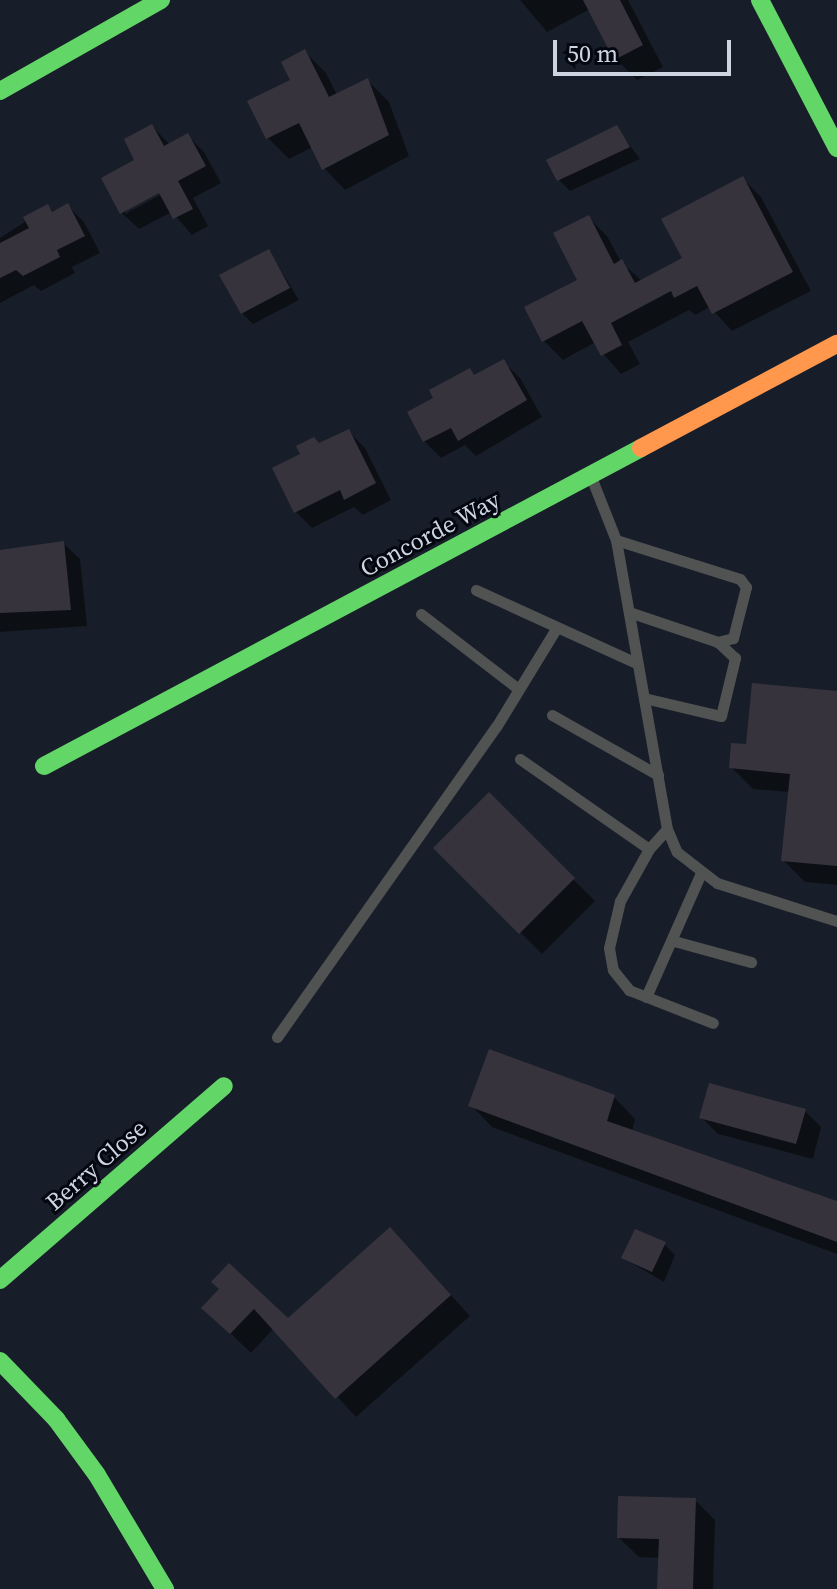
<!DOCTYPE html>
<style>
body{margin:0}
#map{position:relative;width:837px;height:1589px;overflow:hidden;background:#181e29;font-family:"Source Serif 4",serif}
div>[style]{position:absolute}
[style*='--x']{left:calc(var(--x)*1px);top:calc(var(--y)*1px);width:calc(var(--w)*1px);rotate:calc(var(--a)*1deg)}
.shadow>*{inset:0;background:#0007}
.building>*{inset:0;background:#37333c}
.lane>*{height:11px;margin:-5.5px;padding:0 5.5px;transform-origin:5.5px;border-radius:5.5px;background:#515252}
.fast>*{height:18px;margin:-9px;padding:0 9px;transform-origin:9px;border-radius:9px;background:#63d668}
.slow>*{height:18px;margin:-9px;padding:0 9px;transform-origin:9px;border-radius:9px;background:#ff974d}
span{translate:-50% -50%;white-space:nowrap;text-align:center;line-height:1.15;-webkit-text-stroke:6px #04070f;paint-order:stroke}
.street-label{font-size:24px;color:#cdd5e2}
.scale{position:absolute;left:553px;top:40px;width:178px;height:36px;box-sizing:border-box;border:4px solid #cdd5e2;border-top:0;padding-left:10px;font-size:24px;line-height:28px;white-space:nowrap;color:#cdd5e2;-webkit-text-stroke:6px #04070f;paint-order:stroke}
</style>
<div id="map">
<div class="shadow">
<div style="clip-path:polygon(520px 0,628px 0,663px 67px,637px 80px,616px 59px,590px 9px,547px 32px)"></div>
<div style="clip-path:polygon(305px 52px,326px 73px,337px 95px,367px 80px,389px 102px,409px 156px,345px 190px,324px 168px,313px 147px,289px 159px,268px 138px)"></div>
<div style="clip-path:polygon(evenodd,152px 126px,170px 145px,188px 136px,204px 152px,221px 183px,193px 198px,208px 226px,192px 235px,172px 212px,139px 229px,122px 213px,152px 126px,167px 187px,169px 190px,125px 214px,125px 209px,167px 187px)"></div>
<div style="clip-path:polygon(617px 128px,640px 159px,570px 191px,559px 180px)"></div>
<div style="clip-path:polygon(742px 178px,761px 197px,811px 291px,732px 331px,710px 307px,695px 315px,689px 310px,628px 342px,640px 364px,621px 374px,594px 343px,563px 360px,544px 341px,579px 280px,588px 217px,607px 236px,621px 262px,642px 281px,685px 259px)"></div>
<div style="clip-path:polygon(68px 206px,84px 222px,100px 253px,72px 267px,75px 273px,41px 291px,34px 285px,0 303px,0 238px,48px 207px,54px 213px)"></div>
<div style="clip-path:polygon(269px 251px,299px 300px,253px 324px,242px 313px)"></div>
<div style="clip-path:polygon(504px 362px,520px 378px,542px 417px,476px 456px,465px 445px,441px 458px,424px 441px,470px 370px,476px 377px)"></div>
<div style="clip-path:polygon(348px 431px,365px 448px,391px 500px,363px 515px,354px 507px,312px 528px,296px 512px,303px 455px)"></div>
<div style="clip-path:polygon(63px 543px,80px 559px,87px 626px,0 632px,0 552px)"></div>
<div style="clip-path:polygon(837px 693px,837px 885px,805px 882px,783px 860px,790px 792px,753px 789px,731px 767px,748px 747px)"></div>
<div style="clip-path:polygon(489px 795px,595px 901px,542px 954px,436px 848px)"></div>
<div style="clip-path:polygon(614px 1097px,635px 1119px,632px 1131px,837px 1203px,837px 1254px,492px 1127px,471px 1105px)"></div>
<div style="clip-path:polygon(805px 1111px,821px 1127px,813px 1159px,718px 1134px,702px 1118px)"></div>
<div style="clip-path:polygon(664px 1244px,675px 1255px,664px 1282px,623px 1258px)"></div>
<div style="clip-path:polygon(410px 1250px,470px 1316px,356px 1417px,274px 1328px,251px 1353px,224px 1327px,221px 1290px,288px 1321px)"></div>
<div style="clip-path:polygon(695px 1500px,715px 1520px,713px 1589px,659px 1589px,660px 1558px,639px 1557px,619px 1538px)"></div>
</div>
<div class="building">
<div style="clip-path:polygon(583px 0,620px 0,643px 45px,614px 60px)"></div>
<div style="clip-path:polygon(305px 49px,329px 97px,368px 78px,389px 135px,322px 170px,299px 123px,266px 139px,247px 101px,290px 80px,281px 62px)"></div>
<div style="clip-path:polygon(152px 124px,164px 146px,188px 133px,206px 166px,178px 181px,193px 209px,173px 219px,159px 193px,120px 214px,101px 178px,134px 160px,124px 139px)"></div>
<div style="clip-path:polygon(617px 125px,630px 147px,557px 181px,546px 160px)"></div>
<div style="clip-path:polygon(743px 176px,793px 272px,712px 314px,697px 286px,674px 298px,671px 291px,611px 323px,622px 345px,601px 356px,582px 321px,542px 342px,524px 307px,577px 280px,553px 233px,589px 215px,614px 264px,622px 259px,635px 283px,682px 258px,661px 219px)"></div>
<div style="clip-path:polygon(68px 203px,85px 236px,57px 250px,60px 257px,23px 276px,16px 270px,0 278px,0 243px,29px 228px,23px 217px,48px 204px,52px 212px)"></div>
<div style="clip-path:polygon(269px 249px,290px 288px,241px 314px,219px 275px)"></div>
<div style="clip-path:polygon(504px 359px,527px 400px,458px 441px,451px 428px,423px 442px,407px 412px,433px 398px,429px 390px,470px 368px,474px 375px)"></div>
<div style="clip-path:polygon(349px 429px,376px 483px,344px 500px,340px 490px,294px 513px,272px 468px,300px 454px,296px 446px,314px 437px,319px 443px)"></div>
<div style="clip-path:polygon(64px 541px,71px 610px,0 613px,0 550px)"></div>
<div style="clip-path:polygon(752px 683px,837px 691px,837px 866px,781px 861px,790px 774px,729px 768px,731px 743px,746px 744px)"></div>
<div style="clip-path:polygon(489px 792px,575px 878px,519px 934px,433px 848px)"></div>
<div style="clip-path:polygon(489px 1049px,615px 1095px,607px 1121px,837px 1201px,837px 1242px,468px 1106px)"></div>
<div style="clip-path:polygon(709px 1083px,806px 1109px,796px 1144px,699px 1118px)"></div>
<div style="clip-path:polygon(390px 1227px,451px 1295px,335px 1399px,254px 1309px,230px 1334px,201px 1308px,219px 1289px,211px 1282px,229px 1263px,288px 1318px)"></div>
<div style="clip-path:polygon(635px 1229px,666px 1242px,652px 1272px,621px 1258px)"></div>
<div style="clip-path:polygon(618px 1496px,696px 1498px,693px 1589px,657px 1589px,659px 1539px,617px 1538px)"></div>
</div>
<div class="lane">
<div style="--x:591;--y:477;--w:68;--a:68.4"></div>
<div style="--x:616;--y:540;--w:130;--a:17.5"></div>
<div style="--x:740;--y:579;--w:10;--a:53"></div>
<div style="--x:746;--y:587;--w:53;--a:104.3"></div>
<div style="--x:733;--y:638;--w:16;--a:165"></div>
<div style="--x:718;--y:642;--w:94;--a:-161.4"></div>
<div style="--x:616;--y:540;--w:293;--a:80"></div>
<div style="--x:667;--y:829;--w:25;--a:67"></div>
<div style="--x:677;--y:852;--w:51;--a:37.8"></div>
<div style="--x:717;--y:883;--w:126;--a:17.6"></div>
<div style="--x:476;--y:590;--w:176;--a:24.5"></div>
<div style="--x:421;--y:614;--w:121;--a:37.6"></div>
<div style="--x:644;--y:698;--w:79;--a:13.2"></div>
<div style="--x:721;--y:716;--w:60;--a:-76.4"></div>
<div style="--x:735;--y:658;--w:23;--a:-137"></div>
<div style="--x:552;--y:715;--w:122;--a:29.5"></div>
<div style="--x:520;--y:759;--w:157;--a:34.9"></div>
<div style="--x:667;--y:829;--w:27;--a:132"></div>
<div style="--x:649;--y:849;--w:60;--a:119.1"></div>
<div style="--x:620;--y:901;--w:48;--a:103.2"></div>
<div style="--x:609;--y:948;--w:22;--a:80"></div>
<div style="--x:613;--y:970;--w:26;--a:51"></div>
<div style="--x:629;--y:990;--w:90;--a:21.4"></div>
<div style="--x:674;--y:941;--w:80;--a:15.3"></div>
<div style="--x:646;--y:997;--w:136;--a:-66.1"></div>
<div style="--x:277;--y:1037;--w:380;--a:-54.8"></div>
<div style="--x:496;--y:727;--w:117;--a:-58.6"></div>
</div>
<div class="fast">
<div style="--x:760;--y:0;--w:167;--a:62.5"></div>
<div style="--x:0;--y:91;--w:185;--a:-29.5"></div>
<div style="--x:44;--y:766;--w:676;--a:-28.04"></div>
<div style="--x:0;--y:1280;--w:296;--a:-40.9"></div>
<div style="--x:0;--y:1361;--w:81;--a:46"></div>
<div style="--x:56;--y:1419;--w:69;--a:53.8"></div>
<div style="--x:97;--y:1475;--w:133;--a:59.2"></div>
</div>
<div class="slow">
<div style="--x:641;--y:448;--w:222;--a:-28"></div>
</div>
<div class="street-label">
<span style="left:430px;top:534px;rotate:-28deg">Concorde Way</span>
<span style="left:96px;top:1165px;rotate:-41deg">Berry Close</span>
</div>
<div class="scale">50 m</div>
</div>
